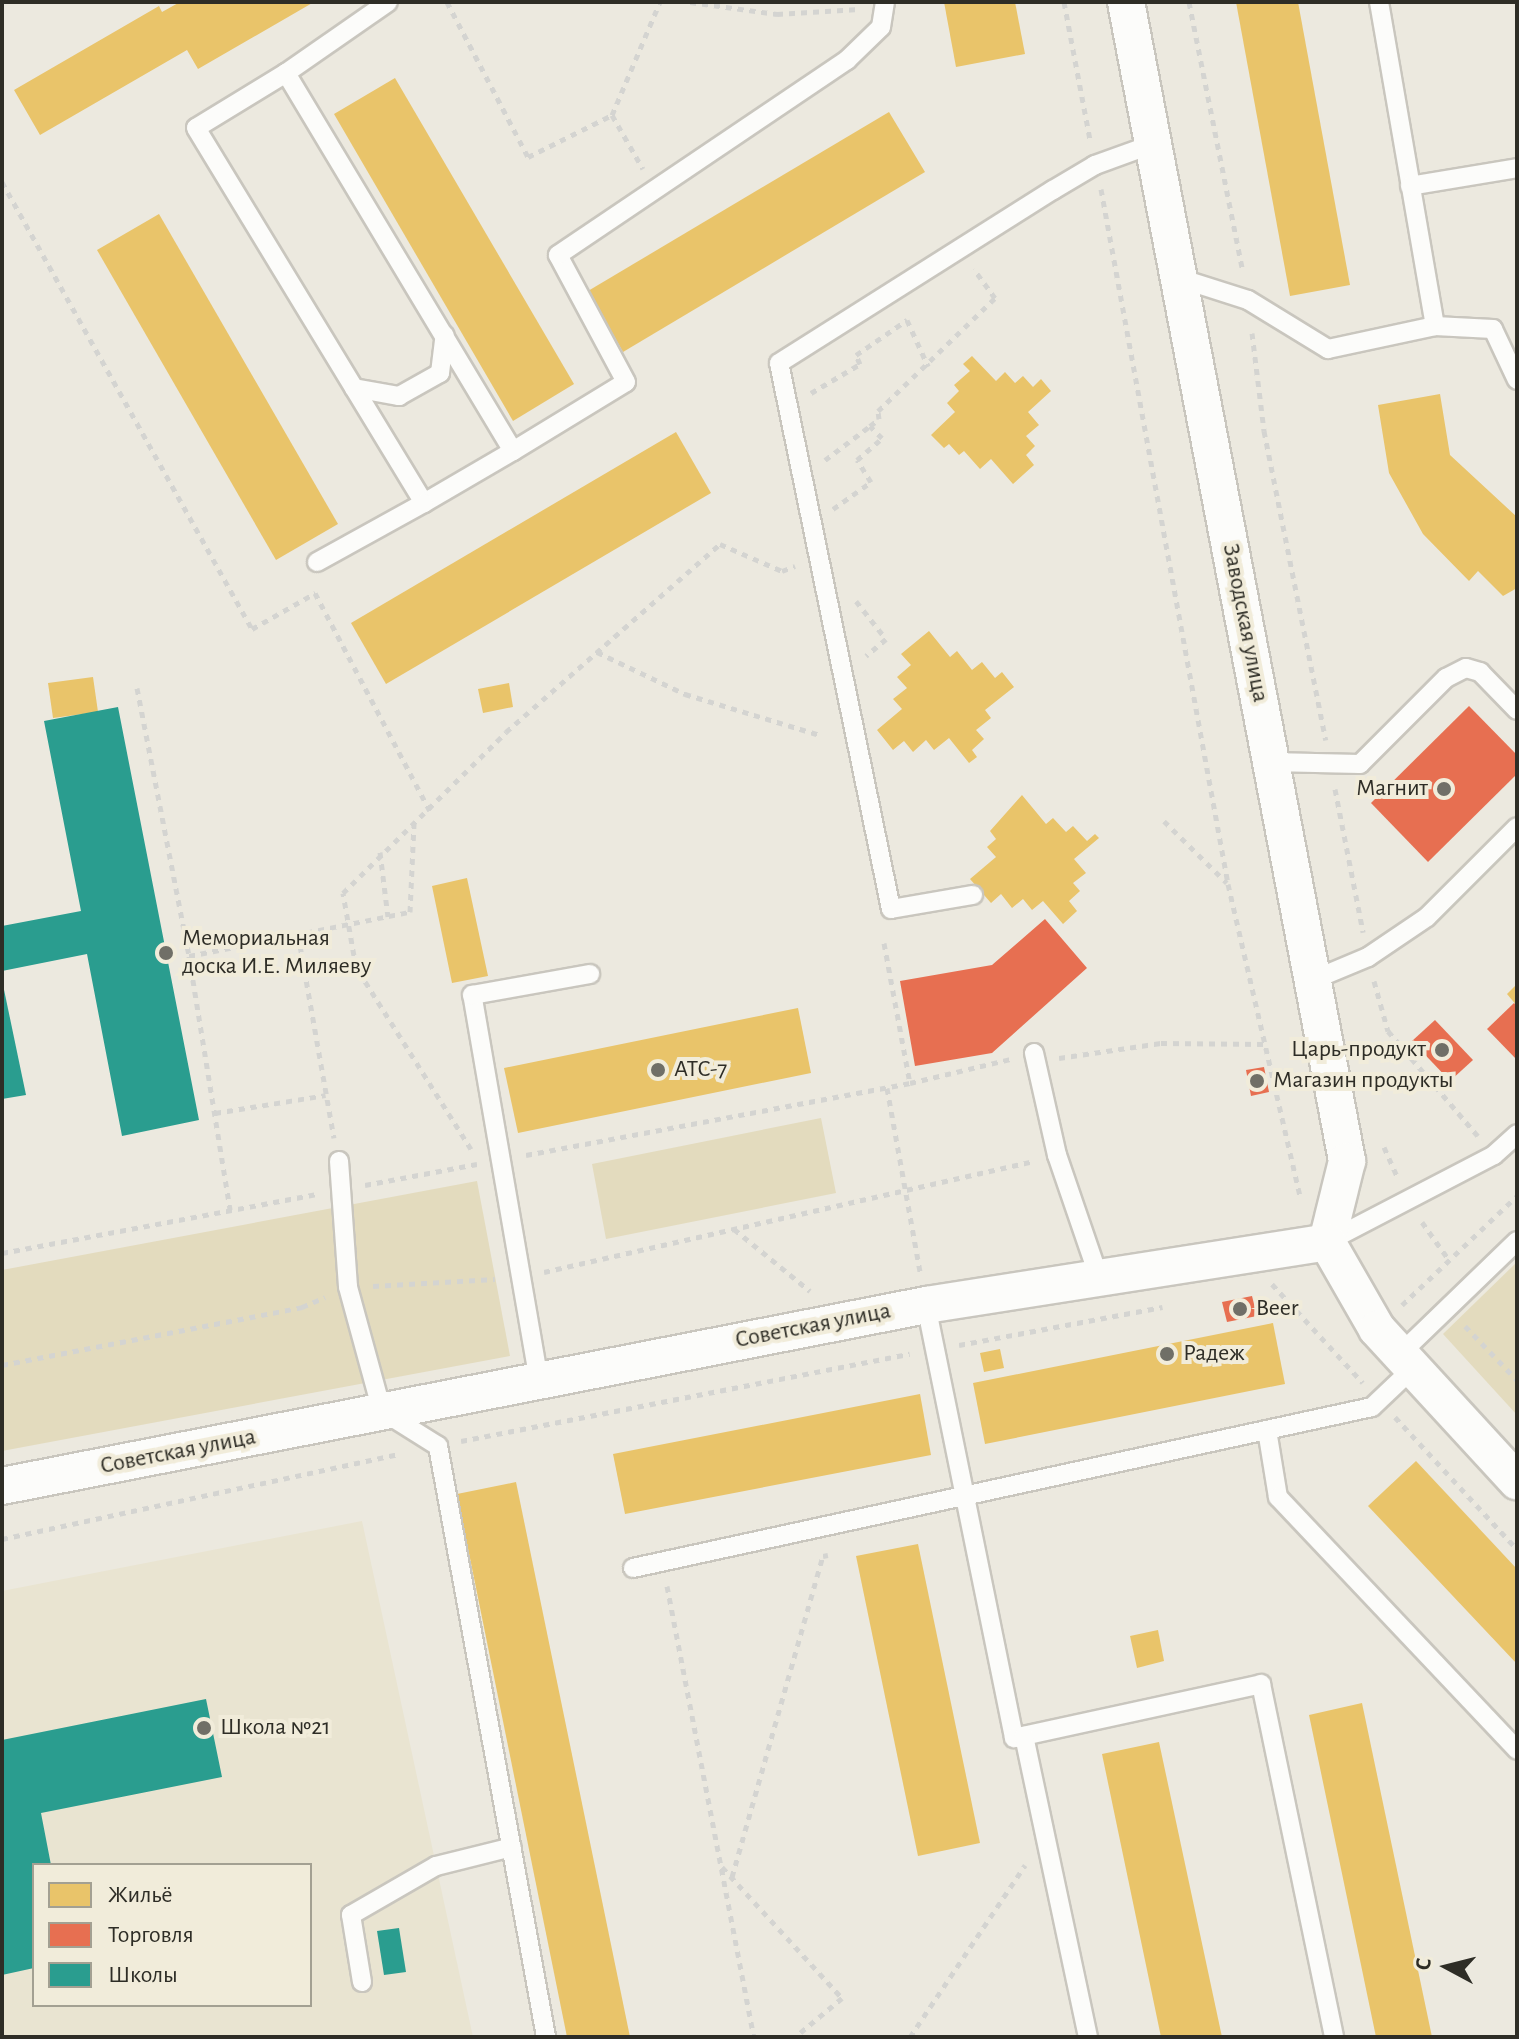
<!DOCTYPE html>
<meta charset="utf-8">
<style>
body{margin:0}
#map{position:relative;width:1519px;height:2039px;overflow:hidden;background:#ece9df;font-family:"Alegreya Sans",sans-serif}
div>[style]{position:absolute}
[style*='--x']{left:calc(var(--x)*1px);top:calc(var(--y)*1px);width:calc(var(--w)*1px);rotate:calc(var(--a)*1deg)}
.built>*{inset:0;background:#e9e4d1}
.green>*{inset:0;background:#e3dbbe}
.homes>*{inset:0;background:#e9c46a}
.shops>*{inset:0;background:#e76f51}
.schools>*{inset:0;background:#2a9d8f}
.path>*{height:5px;margin-top:-2.5px;transform-origin:0;background:repeating-linear-gradient(90deg,#d4d4d1 0 6px,transparent 0 12px)}
.roads{filter:drop-shadow(2px 0 #c9c6be) drop-shadow(-2px 0 #c9c6be) drop-shadow(0 2px #c9c6be) drop-shadow(0 -2px #c9c6be)}
.service>*{height:18px;margin:-9px;padding:0 9px;transform-origin:9px;border-radius:9px;background:#fcfcfa}
.minor>*{height:36px;margin:-18px;padding:0 18px;transform-origin:18px;border-radius:18px;background:#fcfcfa}
.dots>*{width:22px;height:22px;translate:-50% -50%;box-sizing:border-box;border:4px solid #f1ecda;border-radius:50%}
span{translate:-50% -50%;white-space:nowrap;text-align:center;line-height:1.15;-webkit-text-stroke:8px #f1ecda;paint-order:stroke}
.street-label{font-size:24px;color:#2e2d26}
.poi-label{font-size:24px;color:#2e2d26}
.right{translate:-100% -50%;text-align:right}
.left{translate:0 -50%;text-align:left}
.frame{position:absolute;inset:0;border:4px solid #2e2d26;pointer-events:none}
.legend{position:absolute;left:32px;top:1863px;width:280px;height:144px;box-sizing:border-box;background:#f1ecda;border:2px solid #a3a092;margin:0;padding:10px 14px;list-style:none;font-size:24px;color:#2e2d26}
.legend li{display:flex;align-items:center;gap:16px;height:40px}
.legend b{width:40px;border:2px solid #a3a092}
.north{position:absolute;left:1407px;top:1927px;width:80px;height:80px;-webkit-text-stroke:6px #f1ecda;paint-order:stroke;rotate:277deg;font-size:22px;font-weight:700;line-height:32px;text-align:center;color:#2e2d26}
.north::after{content:'';display:block;margin:auto;width:28px;height:36px;background:#2e2d26;clip-path:polygon(50% 0,100% 100%,50% 72%,0 100%)}
</style>
<div id="map">
<div class="built">
<div style="clip-path:polygon(evenodd,362px 1521px,473px 2037px,2px 2037px,2px 1591px,362px 1521px,34px 1865px,310px 1865px,310px 2005px,34px 2005px,34px 1865px)"></div>
</div>
<div class="green">
<div style="clip-path:polygon(821px 1118px,836px 1193px,606px 1239px,592px 1164px)"></div>
<div style="clip-path:polygon(477px 1181px,510px 1356px,2px 1451px,2px 1270px)"></div>
<div style="clip-path:polygon(1517px 1262px,1517px 1415px,1443px 1334px)"></div>
</div>
<div class="homes">
<div style="clip-path:polygon(180px 2px,314px 2px,198px 69px,187px 50px,40px 135px,14px 90px,159px 6px,162px 12px)"></div>
<div style="clip-path:polygon(944px 2px,1015px 2px,1025px 54px,956px 67px)"></div>
<div style="clip-path:polygon(1236px 2px,1298px 2px,1350px 285px,1290px 296px)"></div>
<div style="clip-path:polygon(395px 78px,574px 384px,513px 421px,334px 114px)"></div>
<div style="clip-path:polygon(889px 112px,925px 172px,623px 352px,588px 291px)"></div>
<div style="clip-path:polygon(159px 214px,338px 524px,276px 560px,97px 250px)"></div>
<div style="clip-path:polygon(972px 356px,996px 381px,1005px 372px,1015px 383px,1023px 376px,1033px 387px,1041px 379px,1051px 391px,1028px 412px,1039px 425px,1026px 436px,1035px 446px,1026px 455px,1034px 465px,1013px 484px,991px 459px,980px 469px,964px 451px,959px 455px,949px 444px,944px 448px,931px 435px,955px 412px,947px 403px,959px 391px,954px 385px,970px 371px,963px 364px)"></div>
<div style="clip-path:polygon(1440px 394px,1450px 455px,1517px 517px,1517px 588px,1503px 596px,1478px 571px,1469px 581px,1423px 534px,1389px 473px,1378px 405px)"></div>
<div style="clip-path:polygon(676px 432px,711px 493px,386px 684px,351px 623px)"></div>
<div style="clip-path:polygon(929px 631px,950px 657px,957px 651px,972px 670px,982px 662px,995px 678px,1002px 672px,1014px 687px,985px 710px,991px 718px,976px 730px,984px 739px,972px 750px,977px 757px,969px 763px,949px 738px,934px 750px,926px 740px,913px 752px,904px 741px,893px 750px,877px 730px,902px 709px,893px 699px,907px 688px,897px 677px,911px 665px,901px 654px)"></div>
<div style="clip-path:polygon(93px 677px,98px 712px,53px 718px,48px 683px)"></div>
<div style="clip-path:polygon(509px 683px,513px 707px,483px 713px,478px 689px)"></div>
<div style="clip-path:polygon(1022px 795px,1046px 824px,1053px 818px,1066px 832px,1073px 826px,1087px 841px,1095px 834px,1099px 838px,1074px 859px,1086px 873px,1073px 883px,1080px 891px,1069px 901px,1077px 911px,1063px 924px,1043px 901px,1032px 910px,1023px 899px,1012px 908px,1001px 894px,991px 903px,970px 879px,996px 857px,987px 847px,996px 839px,990px 831px)"></div>
<div style="clip-path:polygon(467px 878px,488px 976px,452px 983px,432px 886px)"></div>
<div style="clip-path:polygon(1517px 984px,1517px 1006px,1507px 994px)"></div>
<div style="clip-path:polygon(798px 1008px,811px 1073px,518px 1133px,504px 1068px)"></div>
<div style="clip-path:polygon(1273px 1323px,1285px 1384px,985px 1444px,973px 1383px)"></div>
<div style="clip-path:polygon(1000px 1349px,1004px 1368px,984px 1372px,980px 1353px)"></div>
<div style="clip-path:polygon(920px 1394px,931px 1455px,625px 1514px,613px 1454px)"></div>
<div style="clip-path:polygon(1416px 1461px,1517px 1569px,1517px 1664px,1368px 1506px)"></div>
<div style="clip-path:polygon(516px 1482px,630px 2037px,567px 2037px,457px 1494px)"></div>
<div style="clip-path:polygon(918px 1544px,980px 1843px,918px 1856px,856px 1556px)"></div>
<div style="clip-path:polygon(1158px 1630px,1164px 1661px,1137px 1668px,1130px 1636px)"></div>
<div style="clip-path:polygon(1362px 1703px,1432px 2037px,1376px 2037px,1309px 1715px)"></div>
<div style="clip-path:polygon(1159px 1742px,1222px 2037px,1161px 2037px,1102px 1754px)"></div>
</div>
<div class="shops">
<div style="clip-path:polygon(1469px 706px,1517px 755px,1517px 774px,1428px 862px,1371px 803px)"></div>
<div style="clip-path:polygon(1045px 919px,1087px 968px,992px 1053px,915px 1066px,900px 981px,992px 965px)"></div>
<div style="clip-path:polygon(1514px 1003px,1517px 1006px,1517px 1060px,1487px 1029px)"></div>
<div style="clip-path:polygon(1435px 1020px,1473px 1060px,1450px 1081px,1412px 1041px)"></div>
<div style="clip-path:polygon(1264px 1067px,1269px 1092px,1251px 1096px,1246px 1070px)"></div>
<div style="clip-path:polygon(1252px 1296px,1257px 1316px,1227px 1322px,1222px 1302px)"></div>
</div>
<div class="schools">
<div style="clip-path:polygon(118px 707px,199px 1120px,122px 1136px,87px 954px,2px 971px,2px 926px,81px 911px,44px 721px)"></div>
<div style="clip-path:polygon(2px 980px,26px 1095px,2px 1099px)"></div>
<div style="clip-path:polygon(206px 1699px,222px 1777px,41px 1813px,51px 1865px,34px 1865px,34px 1968px,2px 1975px,2px 1740px)"></div>
<div style="clip-path:polygon(399px 1928px,406px 1972px,384px 1975px,377px 1931px)"></div>
</div>
<div class="path">
<div style="--x:447;--y:2;--w:175;--a:62.4"></div>
<div style="--x:528;--y:157;--w:94;--a:-26.6"></div>
<div style="--x:612;--y:115;--w:123;--a:-67"></div>
<div style="--x:690;--y:2;--w:88;--a:7.9"></div>
<div style="--x:777;--y:14;--w:82;--a:-3.5"></div>
<div style="--x:1064;--y:2;--w:140;--a:79.3"></div>
<div style="--x:1189;--y:2;--w:275;--a:78.7"></div>
<div style="--x:612;--y:115;--w:62;--a:60.1"></div>
<div style="--x:2;--y:182;--w:512;--a:60.78"></div>
<div style="--x:252;--y:629;--w:73;--a:-29.7"></div>
<div style="--x:315;--y:593;--w:246;--a:62.2"></div>
<div style="--x:1101;--y:189;--w:707;--a:79.64"></div>
<div style="--x:1228;--y:884;--w:323;--a:77"></div>
<div style="--x:1252;--y:333;--w:99;--a:83"></div>
<div style="--x:1264;--y:431;--w:315;--a:78.7"></div>
<div style="--x:811;--y:393;--w:57;--a:-30.6"></div>
<div style="--x:860;--y:364;--w:10;--a:-114"></div>
<div style="--x:856;--y:355;--w:62;--a:-34.5"></div>
<div style="--x:907;--y:320;--w:51;--a:65.5"></div>
<div style="--x:825;--y:460;--w:56;--a:-37.1"></div>
<div style="--x:833;--y:509;--w:47;--a:-35.4"></div>
<div style="--x:871;--y:482;--w:26;--a:-122"></div>
<div style="--x:857;--y:460;--w:33;--a:-41"></div>
<div style="--x:882;--y:438;--w:17;--a:-135"></div>
<div style="--x:870;--y:426;--w:11;--a:-38"></div>
<div style="--x:879;--y:419;--w:8;--a:-97"></div>
<div style="--x:878;--y:411;--w:163;--a:-44"></div>
<div style="--x:995;--y:298;--w:36;--a:-126"></div>
<div style="--x:856;--y:601;--w:48;--a:51.7"></div>
<div style="--x:886;--y:639;--w:26;--a:140"></div>
<div style="--x:597;--y:652;--w:98;--a:25.5"></div>
<div style="--x:685;--y:694;--w:141;--a:16.9"></div>
<div style="--x:137;--y:688;--w:273;--a:79"></div>
<div style="--x:189;--y:956;--w:225;--a:-11.3"></div>
<div style="--x:410;--y:912;--w:88;--a:-87.4"></div>
<div style="--x:1335;--y:789;--w:146;--a:78.9"></div>
<div style="--x:1164;--y:821;--w:88;--a:44.5"></div>
<div style="--x:380;--y:852;--w:65;--a:83"></div>
<div style="--x:298;--y:934;--w:207;--a:80"></div>
<div style="--x:884;--y:943;--w:142;--a:79.5"></div>
<div style="--x:910;--y:1083;--w:104;--a:-13.4"></div>
<div style="--x:189;--y:956;--w:257;--a:80.8"></div>
<div style="--x:1374;--y:981;--w:52;--a:74.4"></div>
<div style="--x:1388;--y:1031;--w:138;--a:49.4"></div>
<div style="--x:1059;--y:1058;--w:103;--a:-8.4"></div>
<div style="--x:1161;--y:1043;--w:104;--a:0.6"></div>
<div style="--x:887;--y:1088;--w:187;--a:79.8"></div>
<div style="--x:215;--y:1113;--w:112;--a:-9.2"></div>
<div style="--x:1384;--y:1147;--w:35;--a:66"></div>
<div style="--x:471;--y:1149;--w:215;--a:-122.3"></div>
<div style="--x:356;--y:967;--w:75;--a:-100"></div>
<div style="--x:343;--y:893;--w:229;--a:-44.6"></div>
<div style="--x:506;--y:732;--w:285;--a:-41.3"></div>
<div style="--x:720;--y:544;--w:68;--a:23.5"></div>
<div style="--x:782;--y:571;--w:14;--a:-21"></div>
<div style="--x:526;--y:1155;--w:391;--a:-10.6"></div>
<div style="--x:365;--y:1185;--w:114;--a:-10.6"></div>
<div style="--x:1422;--y:1222;--w:47;--a:54.6"></div>
<div style="--x:734;--y:1229;--w:98;--a:39.2"></div>
<div style="--x:2;--y:1253;--w:319;--a:-10.6"></div>
<div style="--x:544;--y:1272;--w:502;--a:-12.76"></div>
<div style="--x:1272;--y:1284;--w:134;--a:47.4"></div>
<div style="--x:373;--y:1286;--w:122;--a:-3.3"></div>
<div style="--x:1402;--y:1305;--w:158;--a:-43.5"></div>
<div style="--x:1465;--y:1326;--w:75;--a:46.1"></div>
<div style="--x:959;--y:1345;--w:207;--a:-10.6"></div>
<div style="--x:2;--y:1365;--w:306;--a:-10.9"></div>
<div style="--x:302;--y:1307;--w:25;--a:-23"></div>
<div style="--x:1395;--y:1417;--w:180;--a:47.3"></div>
<div style="--x:461;--y:1441;--w:457;--a:-11"></div>
<div style="--x:2;--y:1539;--w:407;--a:-12.1"></div>
<div style="--x:667;--y:1586;--w:459;--a:79.1"></div>
<div style="--x:722;--y:1867;--w:178;--a:47.5"></div>
<div style="--x:842;--y:1998;--w:61;--a:140.3"></div>
<div style="--x:732;--y:1877;--w:334;--a:-74.2"></div>
<div style="--x:823;--y:1556;--w:5;--a:-11"></div>
<div style="--x:910;--y:2037;--w:207;--a:-56.2"></div>
</div>
<div class="roads">
<div class="service">
<div style="--x:1379;--y:2;--w:329;--a:80.2"></div>
<div style="--x:1435;--y:326;--w:58;--a:3"></div>
<div style="--x:1493;--y:329;--w:56;--a:64.8"></div>
<div style="--x:286;--y:73;--w:124;--a:-34.8"></div>
<div style="--x:1410;--y:186;--w:109;--a:-9.5"></div>
<div style="--x:1179;--y:278;--w:72;--a:17.7"></div>
<div style="--x:1248;--y:300;--w:94;--a:31.5"></div>
<div style="--x:1328;--y:349;--w:109;--a:-12.1"></div>
<div style="--x:354;--y:388;--w:46;--a:10.1"></div>
<div style="--x:399;--y:396;--w:47;--a:-29.3"></div>
<div style="--x:440;--y:373;--w:38;--a:-83"></div>
<div style="--x:513;--y:451;--w:441;--a:-121"></div>
<div style="--x:286;--y:73;--w:105;--a:148.6"></div>
<div style="--x:196;--y:128;--w:439;--a:58.7"></div>
<div style="--x:424;--y:503;--w:103;--a:-30.3"></div>
<div style="--x:513;--y:451;--w:132;--a:-31.4"></div>
<div style="--x:626;--y:382;--w:144;--a:-118.2"></div>
<div style="--x:558;--y:255;--w:349;--a:-34"></div>
<div style="--x:847;--y:60;--w:47;--a:-44.1"></div>
<div style="--x:881;--y:27;--w:25;--a:-81"></div>
<div style="--x:317;--y:562;--w:122;--a:-28.9"></div>
<div style="--x:1271;--y:762;--w:89;--a:1.3"></div>
<div style="--x:1360;--y:764;--w:122;--a:-45"></div>
<div style="--x:1446;--y:678;--w:22;--a:-27"></div>
<div style="--x:1466;--y:668;--w:15;--a:16"></div>
<div style="--x:1480;--y:672;--w:53;--a:45.8"></div>
<div style="--x:973;--y:895;--w:83;--a:170.3"></div>
<div style="--x:891;--y:909;--w:557;--a:-101.59"></div>
<div style="--x:779;--y:363;--w:324;--a:-32.3"></div>
<div style="--x:1053;--y:190;--w:49;--a:-30.8"></div>
<div style="--x:1095;--y:165;--w:62;--a:-19.9"></div>
<div style="--x:1313;--y:980;--w:60;--a:-22.7"></div>
<div style="--x:1368;--y:957;--w:71;--a:-34.1"></div>
<div style="--x:1427;--y:917;--w:127;--a:-45"></div>
<div style="--x:1034;--y:1053;--w:105;--a:77.3"></div>
<div style="--x:1057;--y:1155;--w:127;--a:71.1"></div>
<div style="--x:339;--y:1161;--w:126;--a:85.9"></div>
<div style="--x:348;--y:1287;--w:129;--a:74.7"></div>
<div style="--x:382;--y:1411;--w:66;--a:32"></div>
<div style="--x:438;--y:1446;--w:601;--a:79.64"></div>
<div style="--x:1329;--y:1241;--w:186;--a:-27.5"></div>
<div style="--x:1494;--y:1155;--w:31;--a:-42"></div>
<div style="--x:926;--y:1305;--w:442;--a:78.5"></div>
<div style="--x:1014;--y:1738;--w:253;--a:-12.3"></div>
<div style="--x:1261;--y:1684;--w:360;--a:78.3"></div>
<div style="--x:1399;--y:1355;--w:164;--a:-44"></div>
<div style="--x:539;--y:1381;--w:392;--a:-99.8"></div>
<div style="--x:472;--y:995;--w:120;--a:-10.1"></div>
<div style="--x:1267;--y:1430;--w:68;--a:80.7"></div>
<div style="--x:1278;--y:1497;--w:348;--a:46.6"></div>
<div style="--x:633;--y:1568;--w:756;--a:-12.29"></div>
<div style="--x:1372;--y:1407;--w:55;--a:-43.5"></div>
<div style="--x:1024;--y:1736;--w:308;--a:78"></div>
<div style="--x:362;--y:1982;--w:68;--a:-99.3"></div>
<div style="--x:351;--y:1915;--w:98;--a:-30"></div>
<div style="--x:436;--y:1866;--w:78;--a:-14"></div>
</div>
<div class="minor">
<div style="--x:1126;--y:2;--w:1180;--a:79.2"></div>
<div style="--x:1347;--y:1161;--w:83;--a:103.9"></div>
<div style="--x:2;--y:1486;--w:942;--a:-11.08"></div>
<div style="--x:926;--y:1305;--w:406;--a:-8.9"></div>
<div style="--x:1327;--y:1242;--w:100;--a:60.1"></div>
<div style="--x:1377;--y:1329;--w:207;--a:47.4"></div>
</div>
</div>
<div class="dots">
<div style="left:1444px;top:789px;background:#706f67"></div>
<div style="left:166px;top:953px;background:#706f67"></div>
<div style="left:1442px;top:1050px;background:#706f67"></div>
<div style="left:658px;top:1070px;background:#706f67"></div>
<div style="left:1257px;top:1081px;background:#706f67"></div>
<div style="left:1240px;top:1309px;background:#706f67"></div>
<div style="left:1167px;top:1354px;background:#706f67"></div>
<div style="left:204px;top:1728px;background:#706f67"></div>
</div>
<div class="street-label">
<span style="left:1245px;top:623px;rotate:79deg">Заводская улица</span>
<span style="left:813px;top:1326px;rotate:-11deg">Советская улица</span>
<span style="left:178px;top:1452px;rotate:-11deg">Советская улица</span>
</div>
<div class="poi-label">
<span class="right" style="left:1428px;top:789px">Магнит</span>
<span class="left" style="left:182px;top:953px">Мемориальная<br>доска И.Е. Миляеву</span>
<span class="right" style="left:1426px;top:1050px">Царь-продукт</span>
<span class="left" style="left:674px;top:1070px">АТС-7</span>
<span class="left" style="left:1273px;top:1081px">Магазин продукты</span>
<span class="left" style="left:1256px;top:1309px">Beer</span>
<span class="left" style="left:1183px;top:1354px">Радеж</span>
<span class="left" style="left:220px;top:1728px">Школа №21</span>
</div>
<div class="frame"></div>
<ul class="legend">
<li><b style="height:22px;background:#e9c46a"></b>Жильё</li>
<li><b style="height:22px;background:#e76f51"></b>Торговля</li>
<li><b style="height:22px;background:#2a9d8f"></b>Школы</li>
</ul>
<div class="north">С</div>
</div>
